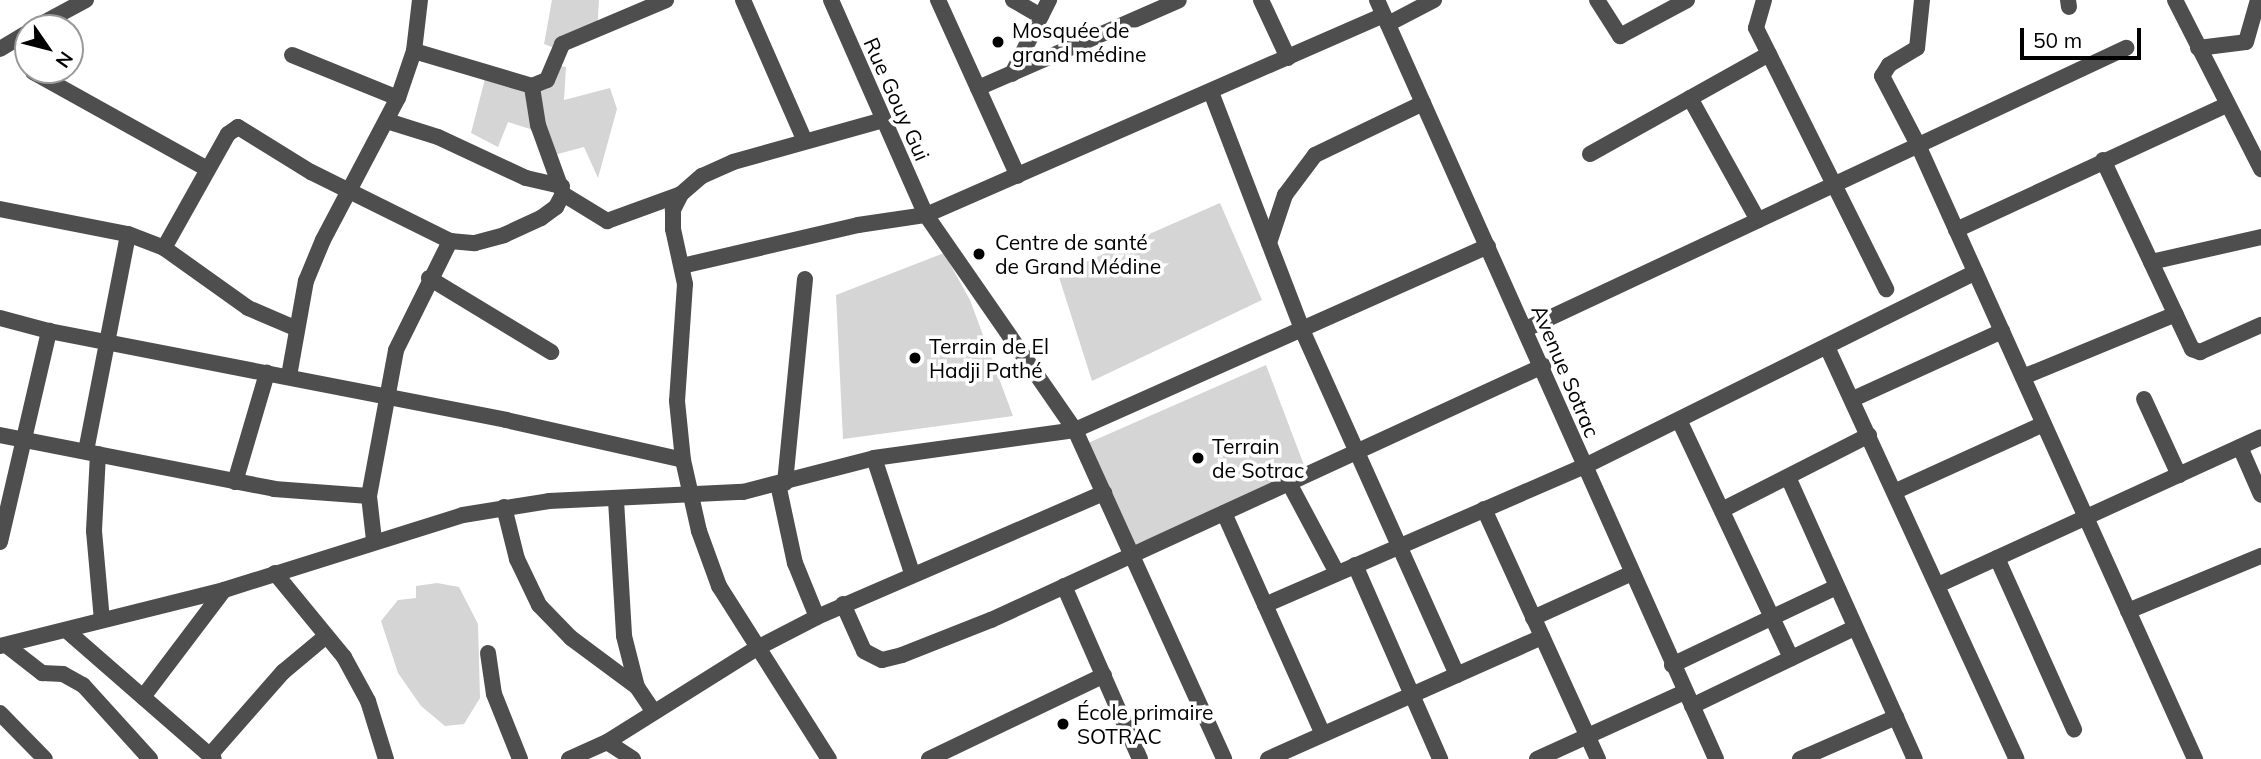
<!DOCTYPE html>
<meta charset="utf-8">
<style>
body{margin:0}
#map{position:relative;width:2261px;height:759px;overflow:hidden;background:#fff;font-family:Mulish,sans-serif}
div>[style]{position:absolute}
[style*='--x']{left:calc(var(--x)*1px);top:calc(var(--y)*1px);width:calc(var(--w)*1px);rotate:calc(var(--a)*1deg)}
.green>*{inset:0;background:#d5d5d5}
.minor>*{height:16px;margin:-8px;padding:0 8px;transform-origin:8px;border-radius:8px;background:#4e4e4e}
.dots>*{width:19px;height:19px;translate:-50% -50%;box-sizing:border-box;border:4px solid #fff;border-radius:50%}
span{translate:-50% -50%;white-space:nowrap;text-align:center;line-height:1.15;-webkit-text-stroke:7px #fff;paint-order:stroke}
.poi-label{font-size:21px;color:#000}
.left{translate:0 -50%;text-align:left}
.street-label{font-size:21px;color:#000}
.north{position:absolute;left:14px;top:14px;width:70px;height:70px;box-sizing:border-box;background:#fff;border:2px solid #999;border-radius:50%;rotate:125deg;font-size:19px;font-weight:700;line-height:28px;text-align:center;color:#000}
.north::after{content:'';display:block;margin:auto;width:24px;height:32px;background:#000;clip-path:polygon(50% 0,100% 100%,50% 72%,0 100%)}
.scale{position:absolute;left:2020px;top:28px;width:121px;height:32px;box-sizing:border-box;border:4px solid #000;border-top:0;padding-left:9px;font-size:21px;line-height:24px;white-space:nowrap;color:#000;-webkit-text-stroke:5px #fff;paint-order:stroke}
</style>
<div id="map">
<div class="green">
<div style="clip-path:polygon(552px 0,599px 0,597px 33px,557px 49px,544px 44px)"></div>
<div style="clip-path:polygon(555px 65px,566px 67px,564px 100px,610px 88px,617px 109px,598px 178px,584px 147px,554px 155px,530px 129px,508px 122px,498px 147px,471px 133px,485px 79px,545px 80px)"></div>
<div style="clip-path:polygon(1220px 203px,1262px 300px,1092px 381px,1058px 274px)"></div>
<div style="clip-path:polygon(944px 253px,970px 300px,1013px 416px,843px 439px,836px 295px)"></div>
<div style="clip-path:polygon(1266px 365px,1307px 473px,1134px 545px,1088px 443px)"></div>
<div style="clip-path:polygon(437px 583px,459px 587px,478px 624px,480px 698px,464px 724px,445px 726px,421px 706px,398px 673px,381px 621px,398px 600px,416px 598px,416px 586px)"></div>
</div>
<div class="minor">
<div style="--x:743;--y:0;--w:152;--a:66.3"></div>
<div style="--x:831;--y:0;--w:235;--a:66.2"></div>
<div style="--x:926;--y:215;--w:262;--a:55.3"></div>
<div style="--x:1075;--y:430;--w:361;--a:65.6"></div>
<div style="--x:938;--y:0;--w:193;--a:65.6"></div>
<div style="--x:1013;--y:0;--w:32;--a:30"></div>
<div style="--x:1261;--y:0;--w:64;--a:65"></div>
<div style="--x:1377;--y:0;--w:831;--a:65.93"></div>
<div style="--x:1597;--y:0;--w:43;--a:57.4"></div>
<div style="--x:1620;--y:36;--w:76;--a:-28.2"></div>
<div style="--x:1764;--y:0;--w:29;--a:106"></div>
<div style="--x:1756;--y:28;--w:292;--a:63.5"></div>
<div style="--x:1922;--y:0;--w:48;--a:95.9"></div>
<div style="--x:1917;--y:48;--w:33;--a:149"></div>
<div style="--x:1889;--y:65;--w:13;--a:122"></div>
<div style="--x:1882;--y:76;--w:78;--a:62.4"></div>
<div style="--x:1918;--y:145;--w:674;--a:65.72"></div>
<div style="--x:2068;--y:0;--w:7;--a:82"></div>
<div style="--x:2175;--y:0;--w:190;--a:63"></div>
<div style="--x:1388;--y:24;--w:52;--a:-27.6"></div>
<div style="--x:34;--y:28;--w:59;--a:-28.3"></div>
<div style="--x:2198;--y:48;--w:48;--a:-7.1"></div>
<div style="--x:2246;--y:42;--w:44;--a:-74.1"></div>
<div style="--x:0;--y:49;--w:33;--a:-31"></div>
<div style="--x:414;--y:51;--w:123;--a:16.5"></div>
<div style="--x:532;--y:86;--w:16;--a:-22"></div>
<div style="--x:547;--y:80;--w:39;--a:-67"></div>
<div style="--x:562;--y:44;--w:113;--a:-22.9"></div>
<div style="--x:292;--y:55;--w:114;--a:22.1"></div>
<div style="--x:33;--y:72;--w:199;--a:29.1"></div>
<div style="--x:1012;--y:74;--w:83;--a:-63.4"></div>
<div style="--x:978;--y:88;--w:219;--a:-23.6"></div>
<div style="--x:1211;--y:92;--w:257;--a:69"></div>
<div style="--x:1303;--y:332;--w:376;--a:65.8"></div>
<div style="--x:1690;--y:98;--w:140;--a:60.9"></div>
<div style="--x:387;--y:121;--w:53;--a:17.4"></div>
<div style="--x:438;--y:137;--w:97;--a:25"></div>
<div style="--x:526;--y:178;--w:37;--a:13"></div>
<div style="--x:1590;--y:154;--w:205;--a:-29.2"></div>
<div style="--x:2103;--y:160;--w:209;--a:64.8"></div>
<div style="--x:2192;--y:349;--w:9;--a:21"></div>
<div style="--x:2200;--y:352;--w:67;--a:-23.9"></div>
<div style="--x:563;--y:194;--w:52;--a:31.5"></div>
<div style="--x:607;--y:221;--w:79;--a:-20"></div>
<div style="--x:681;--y:194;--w:28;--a:-41"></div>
<div style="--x:702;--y:176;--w:34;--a:-24"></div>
<div style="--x:733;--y:162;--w:156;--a:-15.6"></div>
<div style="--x:681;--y:194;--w:18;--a:117"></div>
<div style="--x:673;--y:210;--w:19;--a:90"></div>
<div style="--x:673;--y:229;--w:56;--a:77.7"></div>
<div style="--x:685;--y:284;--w:117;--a:93.9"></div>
<div style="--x:677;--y:401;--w:59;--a:84.2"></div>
<div style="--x:683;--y:460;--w:73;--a:77.3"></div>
<div style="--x:699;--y:531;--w:59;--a:70"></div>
<div style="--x:719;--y:586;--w:205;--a:57.6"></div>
<div style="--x:0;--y:209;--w:130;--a:11.1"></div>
<div style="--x:128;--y:234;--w:39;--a:21"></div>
<div style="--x:164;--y:248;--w:103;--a:35.5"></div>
<div style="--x:248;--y:308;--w:51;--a:23.1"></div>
<div style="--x:1956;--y:230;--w:298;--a:-24.8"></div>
<div style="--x:1269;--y:243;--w:51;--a:-71.6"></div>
<div style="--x:1285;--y:195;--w:50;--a:-53.1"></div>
<div style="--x:1315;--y:155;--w:120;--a:-25.7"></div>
<div style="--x:164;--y:248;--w:131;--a:-60.7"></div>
<div style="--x:228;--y:134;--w:12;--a:-35"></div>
<div style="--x:238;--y:127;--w:86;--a:31.7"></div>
<div style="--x:311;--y:172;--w:155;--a:26.4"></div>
<div style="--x:450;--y:241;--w:25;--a:5"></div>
<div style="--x:475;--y:243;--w:30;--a:-15"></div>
<div style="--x:504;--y:235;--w:41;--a:-24.7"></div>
<div style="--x:541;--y:218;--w:19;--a:-36"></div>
<div style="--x:556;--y:207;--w:15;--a:-62"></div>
<div style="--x:563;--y:194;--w:73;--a:-109.9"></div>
<div style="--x:538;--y:125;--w:39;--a:-99"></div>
<div style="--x:2151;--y:262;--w:113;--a:-12.8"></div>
<div style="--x:682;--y:266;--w:181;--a:-13.1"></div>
<div style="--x:858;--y:225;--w:69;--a:-8.4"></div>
<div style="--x:926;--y:215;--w:499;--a:-23.6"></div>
<div style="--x:429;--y:278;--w:143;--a:31.2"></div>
<div style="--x:0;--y:318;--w:51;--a:14.9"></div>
<div style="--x:49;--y:331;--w:466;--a:11"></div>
<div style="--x:506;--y:420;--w:181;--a:12.7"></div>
<div style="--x:1526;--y:329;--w:663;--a:-25.1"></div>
<div style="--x:1828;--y:349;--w:451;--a:65.3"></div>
<div style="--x:289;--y:376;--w:97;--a:-79.9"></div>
<div style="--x:306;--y:281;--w:44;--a:-67.5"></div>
<div style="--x:323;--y:240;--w:161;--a:-62.2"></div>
<div style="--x:398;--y:98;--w:50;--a:-71.2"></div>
<div style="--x:414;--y:51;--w:51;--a:-83.3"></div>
<div style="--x:2023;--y:377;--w:165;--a:-22.4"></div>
<div style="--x:1853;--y:399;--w:164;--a:-24.5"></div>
<div style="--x:2144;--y:399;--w:84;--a:65.3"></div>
<div style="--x:1680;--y:422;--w:261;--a:64.8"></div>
<div style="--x:0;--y:435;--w:279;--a:11.1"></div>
<div style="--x:274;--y:489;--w:95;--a:4.2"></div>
<div style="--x:2240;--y:447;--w:52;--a:66.4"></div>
<div style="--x:86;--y:451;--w:221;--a:-79"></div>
<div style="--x:98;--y:454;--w:77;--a:93"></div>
<div style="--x:94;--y:531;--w:89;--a:84.9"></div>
<div style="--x:874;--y:458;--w:121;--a:71.7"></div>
<div style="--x:1788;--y:477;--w:309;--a:65.8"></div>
<div style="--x:235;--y:482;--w:114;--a:-73.6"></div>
<div style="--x:785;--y:483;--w:205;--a:-84.4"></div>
<div style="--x:1289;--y:483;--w:102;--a:61.9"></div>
<div style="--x:778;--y:484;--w:81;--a:77.9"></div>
<div style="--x:795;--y:563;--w:58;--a:67.8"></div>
<div style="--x:1896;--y:491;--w:162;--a:-24.4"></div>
<div style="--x:616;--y:500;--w:136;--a:86.6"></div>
<div style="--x:624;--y:636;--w:53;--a:75.7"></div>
<div style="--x:637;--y:687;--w:29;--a:56"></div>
<div style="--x:504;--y:507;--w:54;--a:76"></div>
<div style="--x:517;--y:559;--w:51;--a:64.4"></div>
<div style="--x:539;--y:605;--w:46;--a:45.9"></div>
<div style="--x:571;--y:638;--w:82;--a:36.6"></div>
<div style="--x:1484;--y:509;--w:275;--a:65.5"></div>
<div style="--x:1722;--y:510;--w:165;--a:-27"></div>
<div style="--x:1224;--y:513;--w:242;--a:65.9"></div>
<div style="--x:374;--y:540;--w:44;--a:-96.5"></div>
<div style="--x:369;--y:496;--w:148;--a:-79.5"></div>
<div style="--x:396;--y:350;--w:122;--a:-63.6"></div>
<div style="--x:0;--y:542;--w:217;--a:-76.9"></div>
<div style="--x:1997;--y:558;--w:188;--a:65.8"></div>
<div style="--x:1355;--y:565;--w:212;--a:66.3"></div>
<div style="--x:275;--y:573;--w:109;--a:50.6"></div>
<div style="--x:344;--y:657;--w:50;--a:61.4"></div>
<div style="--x:368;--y:701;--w:61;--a:72.8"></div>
<div style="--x:1938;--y:585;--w:355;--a:-24.6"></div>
<div style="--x:1064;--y:586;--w:189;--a:66.3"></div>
<div style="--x:843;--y:604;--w:51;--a:65.9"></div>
<div style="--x:864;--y:651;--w:20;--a:27"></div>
<div style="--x:882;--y:660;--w:21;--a:-14"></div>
<div style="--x:902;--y:655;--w:96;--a:-21.5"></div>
<div style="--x:991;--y:620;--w:608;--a:-24.71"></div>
<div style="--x:1265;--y:605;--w:347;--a:-23.5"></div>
<div style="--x:1583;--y:467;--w:438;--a:-26.4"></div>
<div style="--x:2128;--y:611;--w:144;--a:-22.5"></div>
<div style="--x:1533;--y:618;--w:107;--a:-24.4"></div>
<div style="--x:66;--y:630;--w:196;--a:41.1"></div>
<div style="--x:6;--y:645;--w:46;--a:37.9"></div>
<div style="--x:42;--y:673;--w:21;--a:3"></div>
<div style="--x:63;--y:674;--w:23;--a:29"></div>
<div style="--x:83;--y:685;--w:100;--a:47.8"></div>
<div style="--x:0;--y:646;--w:231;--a:-14"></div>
<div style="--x:224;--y:590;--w:250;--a:-17.4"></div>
<div style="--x:463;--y:515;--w:87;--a:-9.2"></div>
<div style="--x:549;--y:501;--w:194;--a:-2.7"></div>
<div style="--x:743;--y:492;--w:135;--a:-14.5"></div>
<div style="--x:874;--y:458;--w:203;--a:-7.9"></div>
<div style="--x:1075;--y:430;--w:452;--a:-24"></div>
<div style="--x:488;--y:653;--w:41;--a:81.7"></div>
<div style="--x:494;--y:694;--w:70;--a:68.2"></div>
<div style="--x:1672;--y:665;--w:182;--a:-25.4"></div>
<div style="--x:143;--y:697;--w:134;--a:-52.9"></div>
<div style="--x:1692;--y:706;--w:180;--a:-25.7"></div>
<div style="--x:0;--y:713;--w:64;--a:45.6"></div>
<div style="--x:607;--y:742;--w:31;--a:33"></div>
<div style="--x:210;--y:755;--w:111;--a:-48.7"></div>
<div style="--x:283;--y:672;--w:56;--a:-39.9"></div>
<div style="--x:569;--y:759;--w:42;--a:-24.1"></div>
<div style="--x:607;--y:742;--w:177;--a:-32.1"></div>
<div style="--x:757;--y:648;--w:68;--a:-27.3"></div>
<div style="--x:817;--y:617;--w:313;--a:-23.4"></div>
<div style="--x:929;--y:759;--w:194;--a:-25.6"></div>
<div style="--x:1268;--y:759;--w:300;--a:-24"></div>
<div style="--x:1537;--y:759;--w:162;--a:-24.4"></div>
<div style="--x:1800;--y:759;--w:105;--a:-23.6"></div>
</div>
<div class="dots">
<div style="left:998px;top:42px;background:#000"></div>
<div style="left:979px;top:254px;background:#000"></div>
<div style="left:915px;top:358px;background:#000"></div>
<div style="left:1198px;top:458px;background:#000"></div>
<div style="left:1063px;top:724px;background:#000"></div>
</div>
<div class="poi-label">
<span class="left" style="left:1012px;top:42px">Mosquée de<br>grand médine</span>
<span class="left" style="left:995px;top:254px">Centre de santé<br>de Grand Médine</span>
<span class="left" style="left:929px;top:358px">Terrain de El<br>Hadji Pathé</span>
<span class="left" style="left:1212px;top:458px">Terrain<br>de Sotrac</span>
<span class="left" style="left:1077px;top:724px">École primaire<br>SOTRAC</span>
</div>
<div class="street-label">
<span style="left:897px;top:99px;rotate:66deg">Rue Gouy Gui</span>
<span style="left:1566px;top:371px;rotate:67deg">Avenue Sotrac</span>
</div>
<div class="north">N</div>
<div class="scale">50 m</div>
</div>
